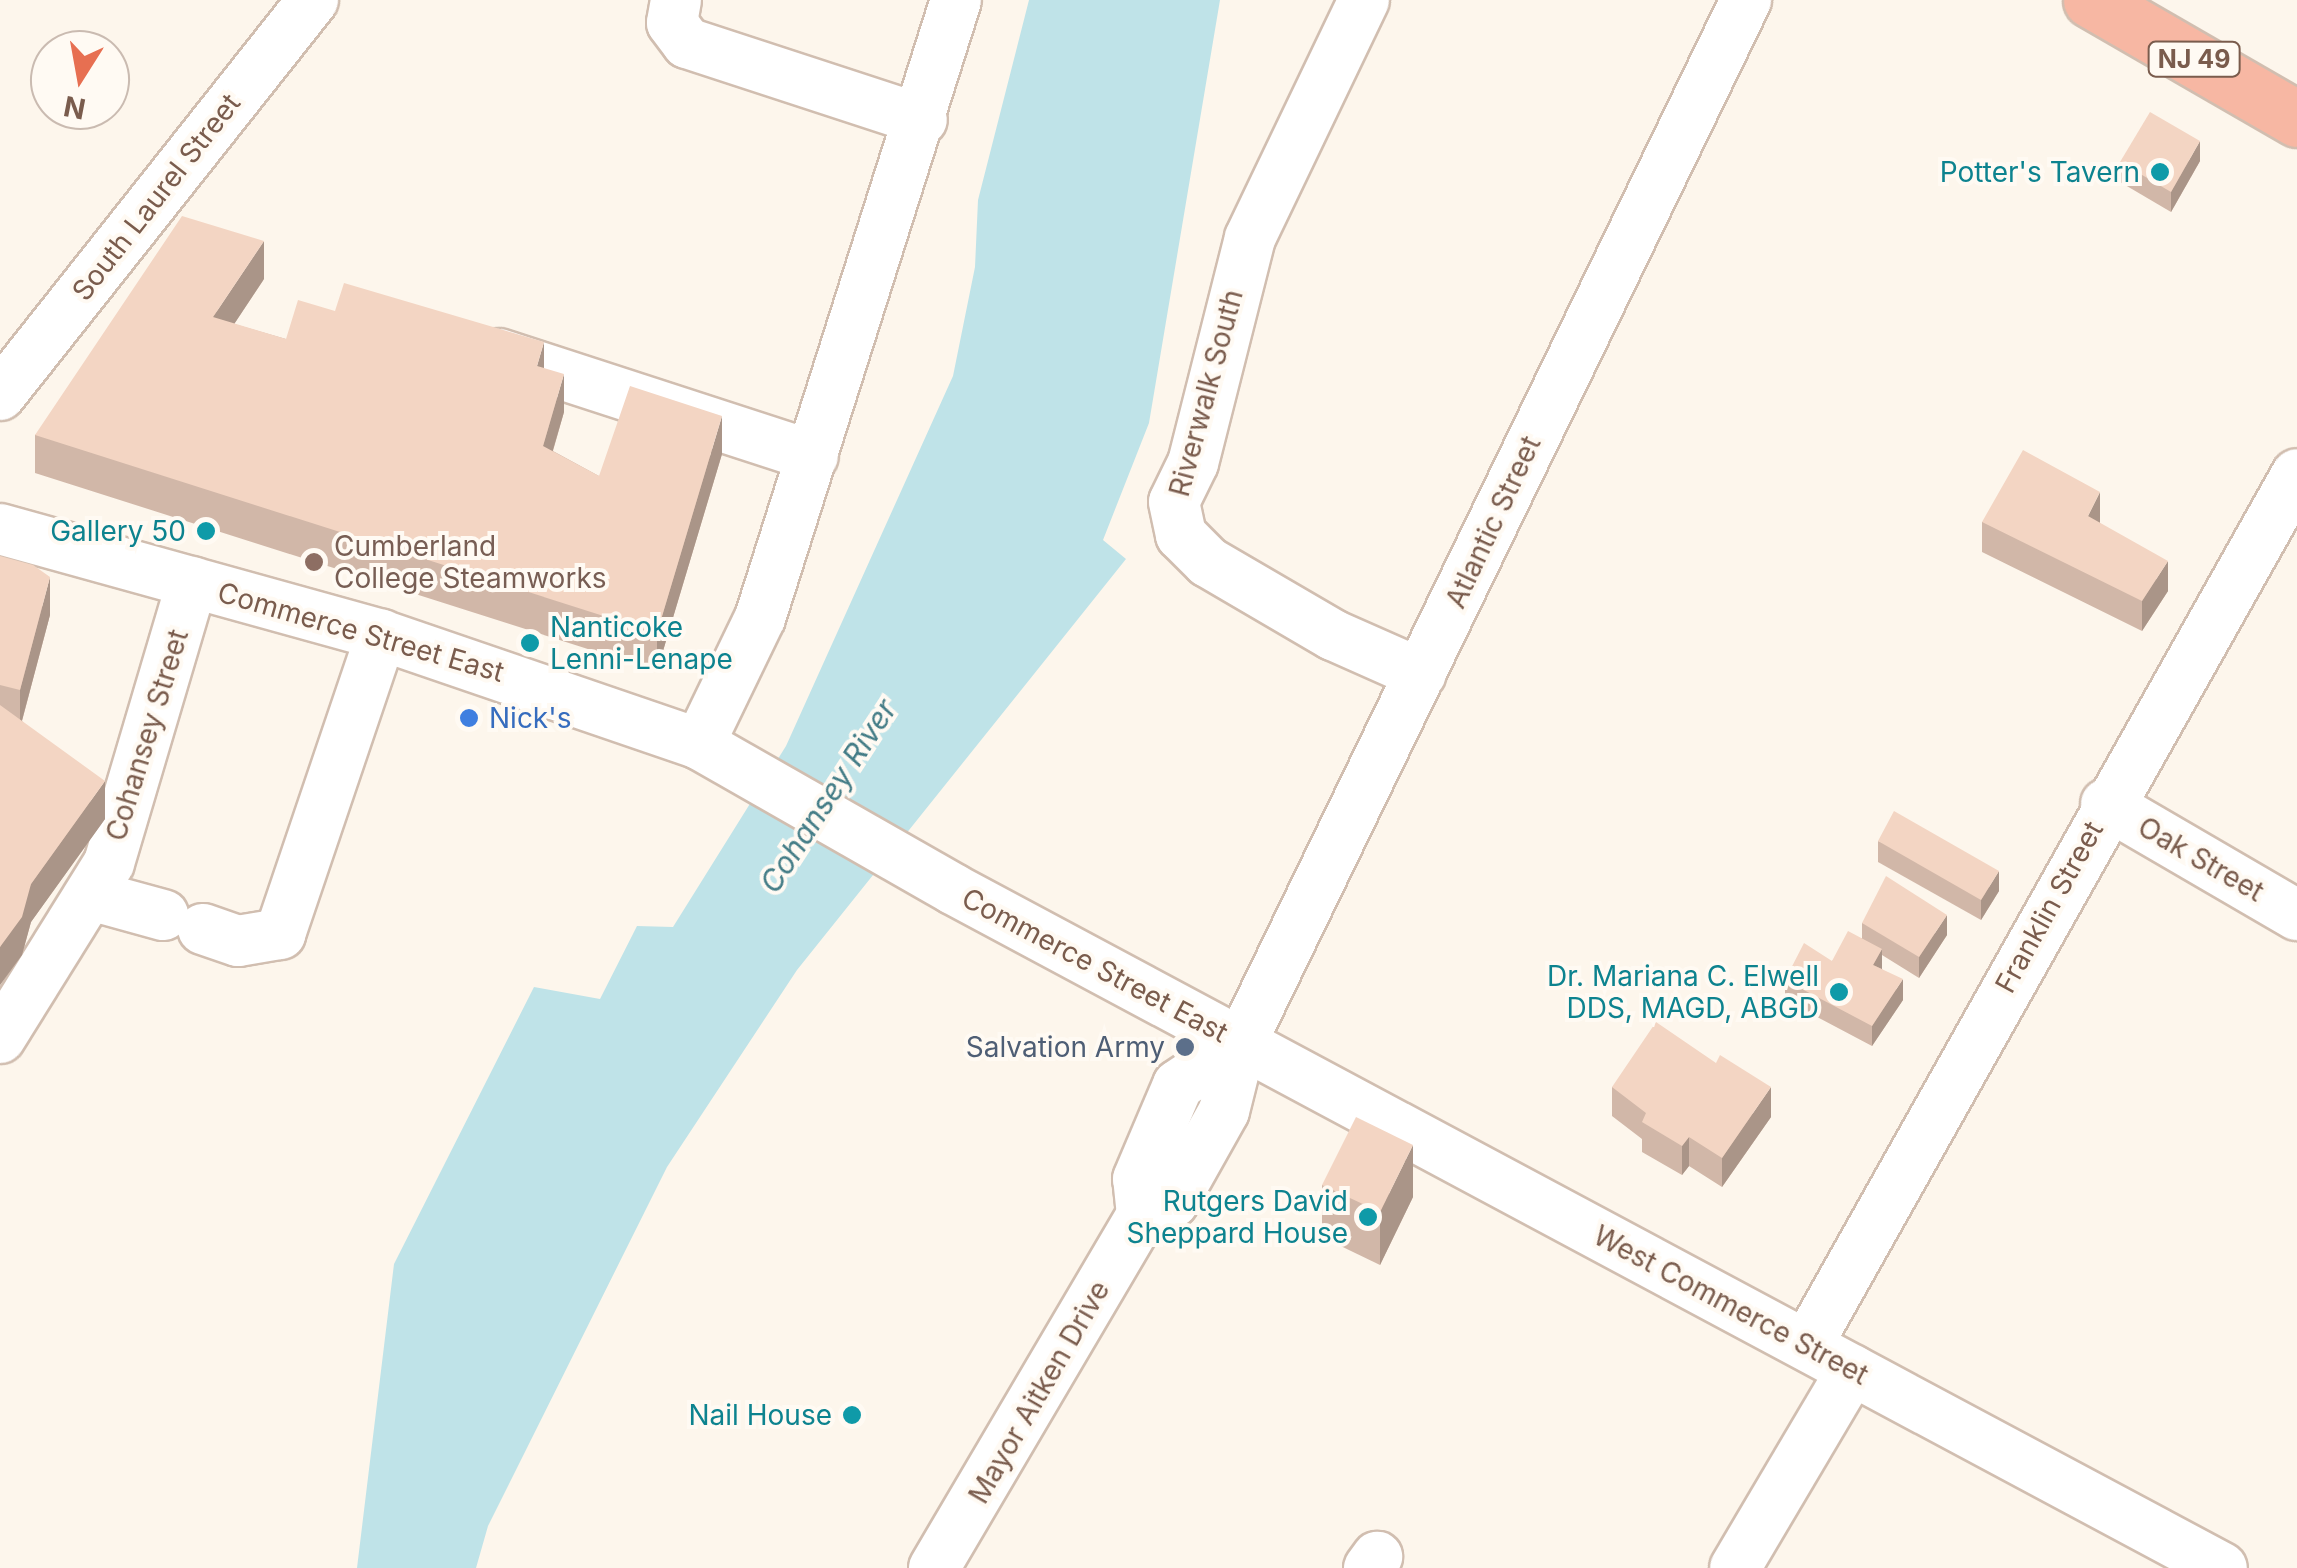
<!DOCTYPE html>
<style>
body{margin:0}
#map{position:relative;width:2297px;height:1568px;overflow:hidden;background:#fdf6ec;font-family:Inter,sans-serif}
div>[style]{position:absolute}
[style*='--x']{left:calc(var(--x)*1px);top:calc(var(--y)*1px);width:calc(var(--w)*1px);rotate:calc(var(--a)*1deg)}
.water>*{inset:0;background:#bfe3e8}
.roads{filter:drop-shadow(2px 0 #d1beb0) drop-shadow(-2px 0 #d1beb0) drop-shadow(0 2px #d1beb0) drop-shadow(0 -2px #d1beb0)}
.minor>*{height:50px;margin:-25px;padding:0 25px;transform-origin:25px;border-radius:25px;background:#fff}
.highway>*{height:55px;margin:-27.5px;padding:0 27.5px;transform-origin:27.5px;border-radius:27.5px;background:#f7b7a3}
.wall>*{inset:0;background:#d1b7a8}
.shaded-wall>*{inset:0;background:#aa9588}
.building>*{inset:0;background:#f3d5c3}
.dots>*{width:28px;height:28px;translate:-50% -50%;box-sizing:border-box;border:5px solid #fffaf3;border-radius:50%}
span{translate:-50% -50%;white-space:nowrap;text-align:center;line-height:1.15;-webkit-text-stroke:8px #fffaf3;paint-order:stroke}
.shield-label span{padding:2px 8px;background:#fffaf3;border:2px solid;border-radius:8px;-webkit-text-stroke-width:0}
.shield-label{font-size:25px;color:#7a5c4d;font-weight:700}
.culture-label{font-size:28px;color:#0d838f}
.right{translate:-100% -50%;text-align:right}
.left{translate:0 -50%;text-align:left}
.street-label{font-size:28px;color:#7a5c4d}
.education-label{font-size:28px;color:#785e54}
.shop-label{font-size:28px;color:#366cbe}
.service-label{font-size:28px;color:#4e5e75}
.water-label{font-size:30px;color:#437c86;font-style:italic}
.north{position:absolute;left:30px;top:30px;width:100px;height:100px;box-sizing:border-box;background:#fffaf3;border:2px solid #cabbb1;border-radius:50%;rotate:191deg;font-size:28px;font-weight:700;line-height:40px;text-align:center;color:#7a5c4d}
.north::after{content:'';display:block;margin:auto;width:35px;height:45px;background:#e76f51;clip-path:polygon(50% 0,100% 100%,50% 72%,0 100%)}
</style>
<div id="map">
<div class="water">
<div style="clip-path:polygon(1029px 0,1220px 0,1149px 423px,1103px 540px,1126px 559px,797px 970px,667px 1167px,488px 1526px,476px 1568px,357px 1568px,394px 1264px,534px 987px,600px 999px,637px 926px,673px 927px,786px 746px,953px 376px,975px 267px,978px 200px)"></div>
</div>
<div class="roads">
<div class="minor">
<div style="--x:676;--y:0;--w:23;--a:100"></div>
<div style="--x:672;--y:23;--w:25;--a:53"></div>
<div style="--x:687;--y:43;--w:247;--a:18.1"></div>
<div style="--x:1364;--y:0;--w:264;--a:115.6"></div>
<div style="--x:1250;--y:238;--w:232;--a:104.2"></div>
<div style="--x:1193;--y:463;--w:43;--a:116"></div>
<div style="--x:1174;--y:502;--w:34;--a:78"></div>
<div style="--x:1181;--y:535;--w:38;--a:45"></div>
<div style="--x:1208;--y:562;--w:145;--a:30.3"></div>
<div style="--x:1333;--y:635;--w:96;--a:23.9"></div>
<div style="--x:499;--y:354;--w:330;--a:18"></div>
<div style="--x:0;--y:395;--w:504;--a:-51.61"></div>
<div style="--x:0;--y:529;--w:395;--a:15.5"></div>
<div style="--x:381;--y:635;--w:336;--a:18.9"></div>
<div style="--x:699;--y:744;--w:292;--a:29.7"></div>
<div style="--x:953;--y:889;--w:1439;--a:28.15"></div>
<div style="--x:699;--y:744;--w:140;--a:-64.2"></div>
<div style="--x:760;--y:618;--w:648;--a:-72.4"></div>
<div style="--x:2106;--y:804;--w:221;--a:30.2"></div>
<div style="--x:90;--y:895;--w:76;--a:15.3"></div>
<div style="--x:203;--y:929;--w:37;--a:19"></div>
<div style="--x:238;--y:941;--w:43;--a:-9.5"></div>
<div style="--x:280;--y:934;--w:316;--a:-71.3"></div>
<div style="--x:0;--y:1038;--w:206;--a:-58.1"></div>
<div style="--x:109;--y:863;--w:293;--a:-73.5"></div>
<div style="--x:1142;--y:1215;--w:34;--a:-23"></div>
<div style="--x:1173;--y:1202;--w:104;--a:-60.7"></div>
<div style="--x:1224;--y:1111;--w:70;--a:-76"></div>
<div style="--x:1241;--y:1043;--w:1159;--a:-64.16"></div>
<div style="--x:1807;--y:1345;--w:999;--a:-60.64"></div>
<div style="--x:934;--y:1568;--w:410;--a:-59.5"></div>
<div style="--x:1142;--y:1215;--w:36;--a:-96"></div>
<div style="--x:1138;--y:1179;--w:102;--a:-66.9"></div>
<div style="--x:1178;--y:1085;--w:76;--a:-33.7"></div>
<div style="--x:1369;--y:1568;--w:14;--a:-54"></div>
<div style="--x:1735;--y:1568;--w:230;--a:-59.4"></div>
</div>
<div class="highway">
<div style="--x:2091;--y:0;--w:238;--a:30"></div>
</div>
</div>
<div class="wall">
<div style="clip-path:polygon(2200px 161px,2171px 212px,2120px 182px,2120px 162px)"></div>
<div style="clip-path:polygon(264px 279px,234px 324px,286px 339px,544px 368px,564px 412px,553px 451px,599px 476px,722px 454px,657px 671px,35px 473px,35px 435px)"></div>
<div style="clip-path:polygon(1982px 522px,2100px 522px,2100px 523px,2168px 591px,2142px 631px,1982px 552px)"></div>
<div style="clip-path:polygon(0 556px,50px 615px,22px 721px,105px 819px,31px 922px,22px 955px,0 985px)"></div>
<div style="clip-path:polygon(1878px 841px,1999px 891px,1981px 920px,1878px 862px)"></div>
<div style="clip-path:polygon(1862px 923px,1947px 935px,1919px 978px,1882px 955px,1882px 969px,1903px 1000px,1872px 1046px,1785px 1000px,1785px 980px,1832px 961px,1862px 938px)"></div>
<div style="clip-path:polygon(1612px 1087px,1771px 1117px,1722px 1187px,1689px 1166px,1682px 1175px,1642px 1152px,1642px 1139px,1612px 1116px)"></div>
<div style="clip-path:polygon(1322px 1185px,1413px 1197px,1380px 1265px,1322px 1237px)"></div>
</div>
<div class="shaded-wall">
<div style="clip-path:polygon(2200px 141px,2200px 161px,2171px 212px,2171px 192px)"></div>
<div style="clip-path:polygon(264px 241px,264px 279px,213px 356px,213px 317px)"></div>
<div style="clip-path:polygon(544px 342px,544px 380px,537px 366px)"></div>
<div style="clip-path:polygon(564px 374px,564px 412px,543px 484px,543px 446px)"></div>
<div style="clip-path:polygon(722px 416px,722px 454px,657px 671px,657px 633px)"></div>
<div style="clip-path:polygon(2100px 492px,2100px 522px,2088px 546px,2088px 516px)"></div>
<div style="clip-path:polygon(2168px 561px,2168px 591px,2142px 631px,2142px 601px)"></div>
<div style="clip-path:polygon(50px 577px,50px 615px,20px 728px,20px 690px)"></div>
<div style="clip-path:polygon(105px 781px,105px 819px,31px 922px,22px 955px,0 985px,0 947px,31px 884px)"></div>
<div style="clip-path:polygon(1999px 871px,1999px 891px,1981px 920px,1981px 900px)"></div>
<div style="clip-path:polygon(1947px 915px,1947px 935px,1919px 978px,1919px 957px)"></div>
<div style="clip-path:polygon(1882px 949px,1882px 969px,1873px 965px)"></div>
<div style="clip-path:polygon(1903px 979px,1903px 1000px,1872px 1046px,1872px 1026px)"></div>
<div style="clip-path:polygon(1771px 1087px,1771px 1117px,1722px 1187px,1722px 1158px)"></div>
<div style="clip-path:polygon(1689px 1137px,1689px 1166px,1682px 1175px,1682px 1146px)"></div>
<div style="clip-path:polygon(1413px 1145px,1413px 1197px,1380px 1265px,1380px 1212px)"></div>
</div>
<div class="building">
<div style="clip-path:polygon(2150px 112px,2200px 141px,2171px 192px,2120px 162px)"></div>
<div style="clip-path:polygon(182px 216px,264px 241px,213px 317px,286px 339px,298px 300px,335px 311px,344px 283px,544px 342px,537px 366px,564px 374px,543px 446px,599px 476px,630px 386px,722px 416px,657px 633px,35px 435px)"></div>
<div style="clip-path:polygon(2023px 450px,2100px 492px,2088px 516px,2168px 561px,2142px 601px,1982px 522px)"></div>
<div style="clip-path:polygon(0 556px,33px 565px,50px 577px,20px 690px,0 685px)"></div>
<div style="clip-path:polygon(0 705px,105px 781px,31px 884px,22px 917px,0 947px)"></div>
<div style="clip-path:polygon(1894px 811px,1999px 871px,1981px 900px,1878px 841px)"></div>
<div style="clip-path:polygon(1886px 876px,1947px 915px,1919px 957px,1862px 923px)"></div>
<div style="clip-path:polygon(1848px 931px,1882px 949px,1873px 965px,1903px 979px,1872px 1026px,1785px 980px,1804px 943px,1832px 961px)"></div>
<div style="clip-path:polygon(1656px 1022px,1716px 1063px,1720px 1055px,1771px 1087px,1722px 1158px,1689px 1137px,1682px 1146px,1642px 1122px,1646px 1113px,1612px 1087px)"></div>
<div style="clip-path:polygon(1356px 1117px,1413px 1145px,1380px 1212px,1322px 1185px)"></div>
</div>
<div class="dots">
<div style="left:2160px;top:172px;background:#0f9aa8"></div>
<div style="left:206px;top:531px;background:#0f9aa8"></div>
<div style="left:314px;top:562px;background:#8d6e63"></div>
<div style="left:530px;top:643px;background:#0f9aa8"></div>
<div style="left:469px;top:718px;background:#3f7fe0"></div>
<div style="left:1839px;top:992px;background:#0f9aa8"></div>
<div style="left:1185px;top:1047px;background:#5c6f8a"></div>
<div style="left:1368px;top:1217px;background:#0f9aa8"></div>
<div style="left:852px;top:1415px;background:#0f9aa8"></div>
</div>
<div class="shield-label">
<span style="left:2194px;top:59px">NJ 49</span>
</div>
<div class="culture-label">
<span class="right" style="left:2140px;top:172px">Potter's Tavern</span>
<span class="right" style="left:186px;top:531px">Gallery 50</span>
<span class="left" style="left:550px;top:643px">Nanticoke<br>Lenni-Lenape</span>
<span class="right" style="left:1819px;top:992px">Dr. Mariana C. Elwell<br>DDS, MAGD, ABGD</span>
<span class="right" style="left:1348px;top:1217px">Rutgers David<br>Sheppard House</span>
<span class="right" style="left:832px;top:1415px">Nail House</span>
</div>
<div class="street-label">
<span style="left:156px;top:197px;rotate:-52deg">South Laurel Street</span>
<span style="left:1206px;top:393px;rotate:-75deg">Riverwalk South</span>
<span style="left:1493px;top:522px;rotate:-65deg">Atlantic Street</span>
<span style="left:361px;top:632px;rotate:16deg">Commerce Street East</span>
<span style="left:147px;top:735px;rotate:-73deg">Cohansey Street</span>
<span style="left:2201px;top:859px;rotate:30deg">Oak Street</span>
<span style="left:2049px;top:907px;rotate:-61deg">Franklin Street</span>
<span style="left:1095px;top:965px;rotate:28deg">Commerce Street East</span>
<span style="left:1731px;top:1305px;rotate:28deg">West Commerce Street</span>
<span style="left:1039px;top:1392px;rotate:-60deg">Mayor Aitken Drive</span>
</div>
<div class="education-label">
<span class="left" style="left:334px;top:562px">Cumberland<br>College Steamworks</span>
</div>
<div class="shop-label">
<span class="left" style="left:489px;top:718px">Nick's</span>
</div>
<div class="service-label">
<span class="right" style="left:1165px;top:1047px">Salvation Army</span>
</div>
<div class="water-label">
<span style="left:828px;top:796px;rotate:-57deg">Cohansey River</span>
</div>
<div class="north">N</div>
</div>
